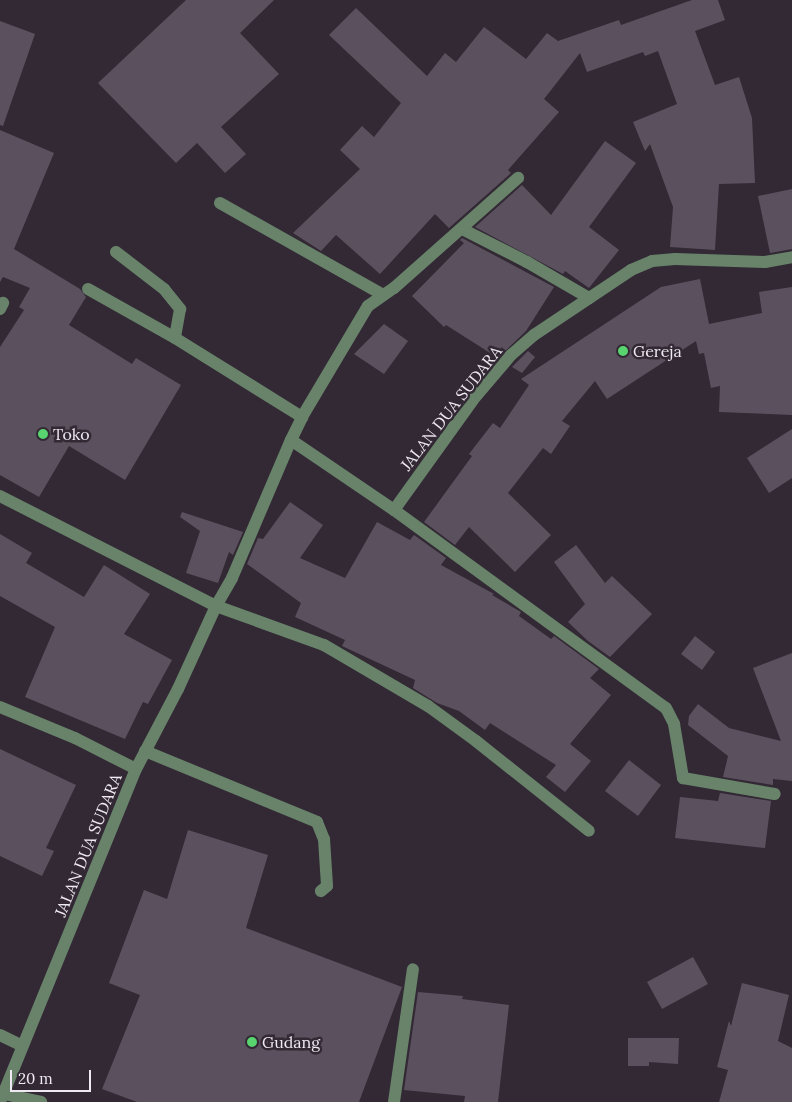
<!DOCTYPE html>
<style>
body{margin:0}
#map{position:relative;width:792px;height:1102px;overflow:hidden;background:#322935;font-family:Lora,serif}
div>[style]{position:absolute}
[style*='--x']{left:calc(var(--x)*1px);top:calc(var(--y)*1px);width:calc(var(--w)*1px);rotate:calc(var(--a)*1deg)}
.building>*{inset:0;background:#5b515e}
.minor>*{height:12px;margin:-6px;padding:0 6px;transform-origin:6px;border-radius:6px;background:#68836a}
.dots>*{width:14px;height:14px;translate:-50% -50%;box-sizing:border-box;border:2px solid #322935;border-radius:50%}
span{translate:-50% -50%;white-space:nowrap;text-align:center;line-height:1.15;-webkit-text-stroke:5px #322935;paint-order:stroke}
.poi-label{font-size:16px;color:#efe9f1}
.left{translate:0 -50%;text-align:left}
.street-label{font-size:16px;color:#efe9f1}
.scale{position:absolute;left:10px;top:1070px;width:81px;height:22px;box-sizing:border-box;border:2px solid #efe9f1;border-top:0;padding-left:6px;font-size:15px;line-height:18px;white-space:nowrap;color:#efe9f1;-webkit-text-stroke:4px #322935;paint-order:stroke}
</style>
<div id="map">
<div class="building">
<div style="clip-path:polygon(186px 0,274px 0,240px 33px,279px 74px,221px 127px,246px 154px,225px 173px,197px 143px,176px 163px,98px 83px)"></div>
<div style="clip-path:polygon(692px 0,718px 0,725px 20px,695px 31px,715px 85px,739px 77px,752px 118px,755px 183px,719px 184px,715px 250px,670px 247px,673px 207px,650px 144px,645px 151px,633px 122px,677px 104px,658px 51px,645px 56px,643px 52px,587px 72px,580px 53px,544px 99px,559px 112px,508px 170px,511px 173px,449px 228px,435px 214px,380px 274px,336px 235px,321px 251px,293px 233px,360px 169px,340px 150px,362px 126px,374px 137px,401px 103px,329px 35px,356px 8px,427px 76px,445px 53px,456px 62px,484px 27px,526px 59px,547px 33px,558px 41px,619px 20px,621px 25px)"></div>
<div style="clip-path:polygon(0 21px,35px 34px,3px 126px,0 125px)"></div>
<div style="clip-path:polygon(0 130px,54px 153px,14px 249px,80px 289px,86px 297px,69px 325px,132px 364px,136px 358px,181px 385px,125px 480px,69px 446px,39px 497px,0 475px,0 347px,24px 310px,19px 307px,30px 288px,3px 277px,0 282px)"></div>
<div style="clip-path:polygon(605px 141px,636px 163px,589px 227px,619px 250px,589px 288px,565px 271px,563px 274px,475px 227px,522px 185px,551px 215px)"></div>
<div style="clip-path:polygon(792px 189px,792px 249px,770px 253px,758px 196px)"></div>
<div style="clip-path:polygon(462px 238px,554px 287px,526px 331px,498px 358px,446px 325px,444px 327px,412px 296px,464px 243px,460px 240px)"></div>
<div style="clip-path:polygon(700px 279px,709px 324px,762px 313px,759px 292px,792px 287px,792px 415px,719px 412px,720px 386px,711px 388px,704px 353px,699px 354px,696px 341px,607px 399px,595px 381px,562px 421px,570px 426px,551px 454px,543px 448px,508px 493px,551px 535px,515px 572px,469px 527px,455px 545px,424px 522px,472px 456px,469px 454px,493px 423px,500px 428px,529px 385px,521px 379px,661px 287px)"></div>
<div style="clip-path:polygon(384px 324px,408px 341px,384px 374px,354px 354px)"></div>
<div style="clip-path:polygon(528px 351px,535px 357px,522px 373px,512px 367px)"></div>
<div style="clip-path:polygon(792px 429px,792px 478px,769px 493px,747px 458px)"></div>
<div style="clip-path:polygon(290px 502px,323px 525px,300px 558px,345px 578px,377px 522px,410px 540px,414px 535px,446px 558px,441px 565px,494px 594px,492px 595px,521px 612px,519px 616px,551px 639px,554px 636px,599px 669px,590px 678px,611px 695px,570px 744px,591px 761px,565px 792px,546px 777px,556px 765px,490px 723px,485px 730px,459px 711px,437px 703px,413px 688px,415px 680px,342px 646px,345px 640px,295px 617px,301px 603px,247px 564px,258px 538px,263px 539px)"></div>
<div style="clip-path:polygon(182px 512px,243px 532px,233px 555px,229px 552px,218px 583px,186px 573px,200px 531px,180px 517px)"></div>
<div style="clip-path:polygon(0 534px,32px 553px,26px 563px,84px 597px,104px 565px,150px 594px,124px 634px,172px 660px,148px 704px,143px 702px,125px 739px,25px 697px,55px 627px,0 596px)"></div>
<div style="clip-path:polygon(576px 545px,605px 583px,612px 576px,652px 614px,610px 657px,588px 641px,568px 622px,585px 604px,554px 562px)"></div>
<div style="clip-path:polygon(695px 636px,715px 652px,702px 670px,681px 654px)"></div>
<div style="clip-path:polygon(792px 653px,792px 781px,773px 779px,773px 785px,723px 777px,728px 756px,688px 725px,689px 716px,698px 704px,729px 728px,781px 741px,753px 668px)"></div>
<div style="clip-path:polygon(0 749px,76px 785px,46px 848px,54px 851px,42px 876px,0 856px)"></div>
<div style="clip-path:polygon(629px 760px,661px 785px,638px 816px,605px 791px)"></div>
<div style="clip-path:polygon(720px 793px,771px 801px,765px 848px,675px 838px,680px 797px,718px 801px)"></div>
<div style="clip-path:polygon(188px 830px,268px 855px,246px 928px,402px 987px,359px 1102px,137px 1102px,102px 1089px,140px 995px,109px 983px,144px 890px,167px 899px)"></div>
<div style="clip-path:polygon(693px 957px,708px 984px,662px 1009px,647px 982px)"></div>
<div style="clip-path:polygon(742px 983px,789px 995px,778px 1041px,792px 1048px,792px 1102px,719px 1102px,728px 1070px,717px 1067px,729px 1021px,731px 1026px)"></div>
<div style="clip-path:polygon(418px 992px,463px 996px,462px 999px,509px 1005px,498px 1102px,464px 1102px,465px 1096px,404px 1090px)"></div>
<div style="clip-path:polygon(628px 1038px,679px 1038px,678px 1064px,649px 1062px,649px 1066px,628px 1066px)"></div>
</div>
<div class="minor">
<div style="--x:220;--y:203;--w:187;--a:29.4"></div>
<div style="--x:462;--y:229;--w:73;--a:26.9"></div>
<div style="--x:527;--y:262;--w:72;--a:30.1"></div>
<div style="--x:116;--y:252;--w:61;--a:37.6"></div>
<div style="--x:164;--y:289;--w:26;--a:51"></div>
<div style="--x:180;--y:309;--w:29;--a:100"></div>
<div style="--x:88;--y:289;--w:100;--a:29.4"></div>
<div style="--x:175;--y:338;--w:150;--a:31.9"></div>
<div style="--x:0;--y:309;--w:7;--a:-63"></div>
<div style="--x:291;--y:440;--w:25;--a:-64"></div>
<div style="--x:302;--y:417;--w:129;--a:-59.3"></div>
<div style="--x:368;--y:306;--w:32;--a:-35"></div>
<div style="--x:394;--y:288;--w:166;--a:-41.6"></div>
<div style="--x:0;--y:496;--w:242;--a:27"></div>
<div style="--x:216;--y:606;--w:115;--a:19.9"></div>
<div style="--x:324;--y:645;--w:121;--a:30.4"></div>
<div style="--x:428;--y:706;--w:59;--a:36.1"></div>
<div style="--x:476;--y:741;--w:144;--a:38.5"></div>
<div style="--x:394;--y:510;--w:336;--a:36.1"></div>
<div style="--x:666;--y:708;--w:18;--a:63"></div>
<div style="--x:674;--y:724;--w:55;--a:80.5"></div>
<div style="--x:683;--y:778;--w:93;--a:9.9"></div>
<div style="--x:0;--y:707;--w:81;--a:22.5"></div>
<div style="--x:75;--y:738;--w:68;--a:26.9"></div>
<div style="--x:145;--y:751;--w:186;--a:22.4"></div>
<div style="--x:317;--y:822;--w:18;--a:68"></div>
<div style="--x:324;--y:839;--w:47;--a:86.3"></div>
<div style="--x:327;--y:886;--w:8;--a:140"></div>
<div style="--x:0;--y:1035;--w:25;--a:26"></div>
<div style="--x:4;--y:1094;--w:38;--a:12"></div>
<div style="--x:0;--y:1102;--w:360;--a:-67.8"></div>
<div style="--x:136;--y:769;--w:90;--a:-62.3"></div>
<div style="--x:178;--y:689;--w:91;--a:-65.4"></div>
<div style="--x:216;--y:606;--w:32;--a:-60"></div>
<div style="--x:232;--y:578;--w:150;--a:-66.9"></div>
<div style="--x:291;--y:440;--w:125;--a:34.2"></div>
<div style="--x:394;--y:510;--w:140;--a:-54.3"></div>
<div style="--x:476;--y:396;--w:54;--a:-49.5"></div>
<div style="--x:511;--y:355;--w:30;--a:-41"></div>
<div style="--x:534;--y:335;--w:117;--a:-33.8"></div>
<div style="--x:631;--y:270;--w:23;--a:-23"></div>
<div style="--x:652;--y:261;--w:23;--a:-5"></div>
<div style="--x:675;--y:259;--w:90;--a:1.9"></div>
<div style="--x:765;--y:262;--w:27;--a:-10"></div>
<div style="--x:394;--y:1102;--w:134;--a:-81.9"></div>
</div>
<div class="dots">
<div style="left:623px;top:351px;background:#59d56f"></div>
<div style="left:43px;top:434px;background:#59d56f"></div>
<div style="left:252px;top:1042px;background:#59d56f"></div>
</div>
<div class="poi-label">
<span class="left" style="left:633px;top:351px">Gereja</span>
<span class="left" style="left:53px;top:434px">Toko</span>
<span class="left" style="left:262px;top:1042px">Gudang</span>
</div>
<div class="street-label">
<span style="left:451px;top:408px;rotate:-52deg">JALAN DUA SUDARA</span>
<span style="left:88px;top:845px;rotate:-68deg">JALAN DUA SUDARA</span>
</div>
<div class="scale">20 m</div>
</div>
